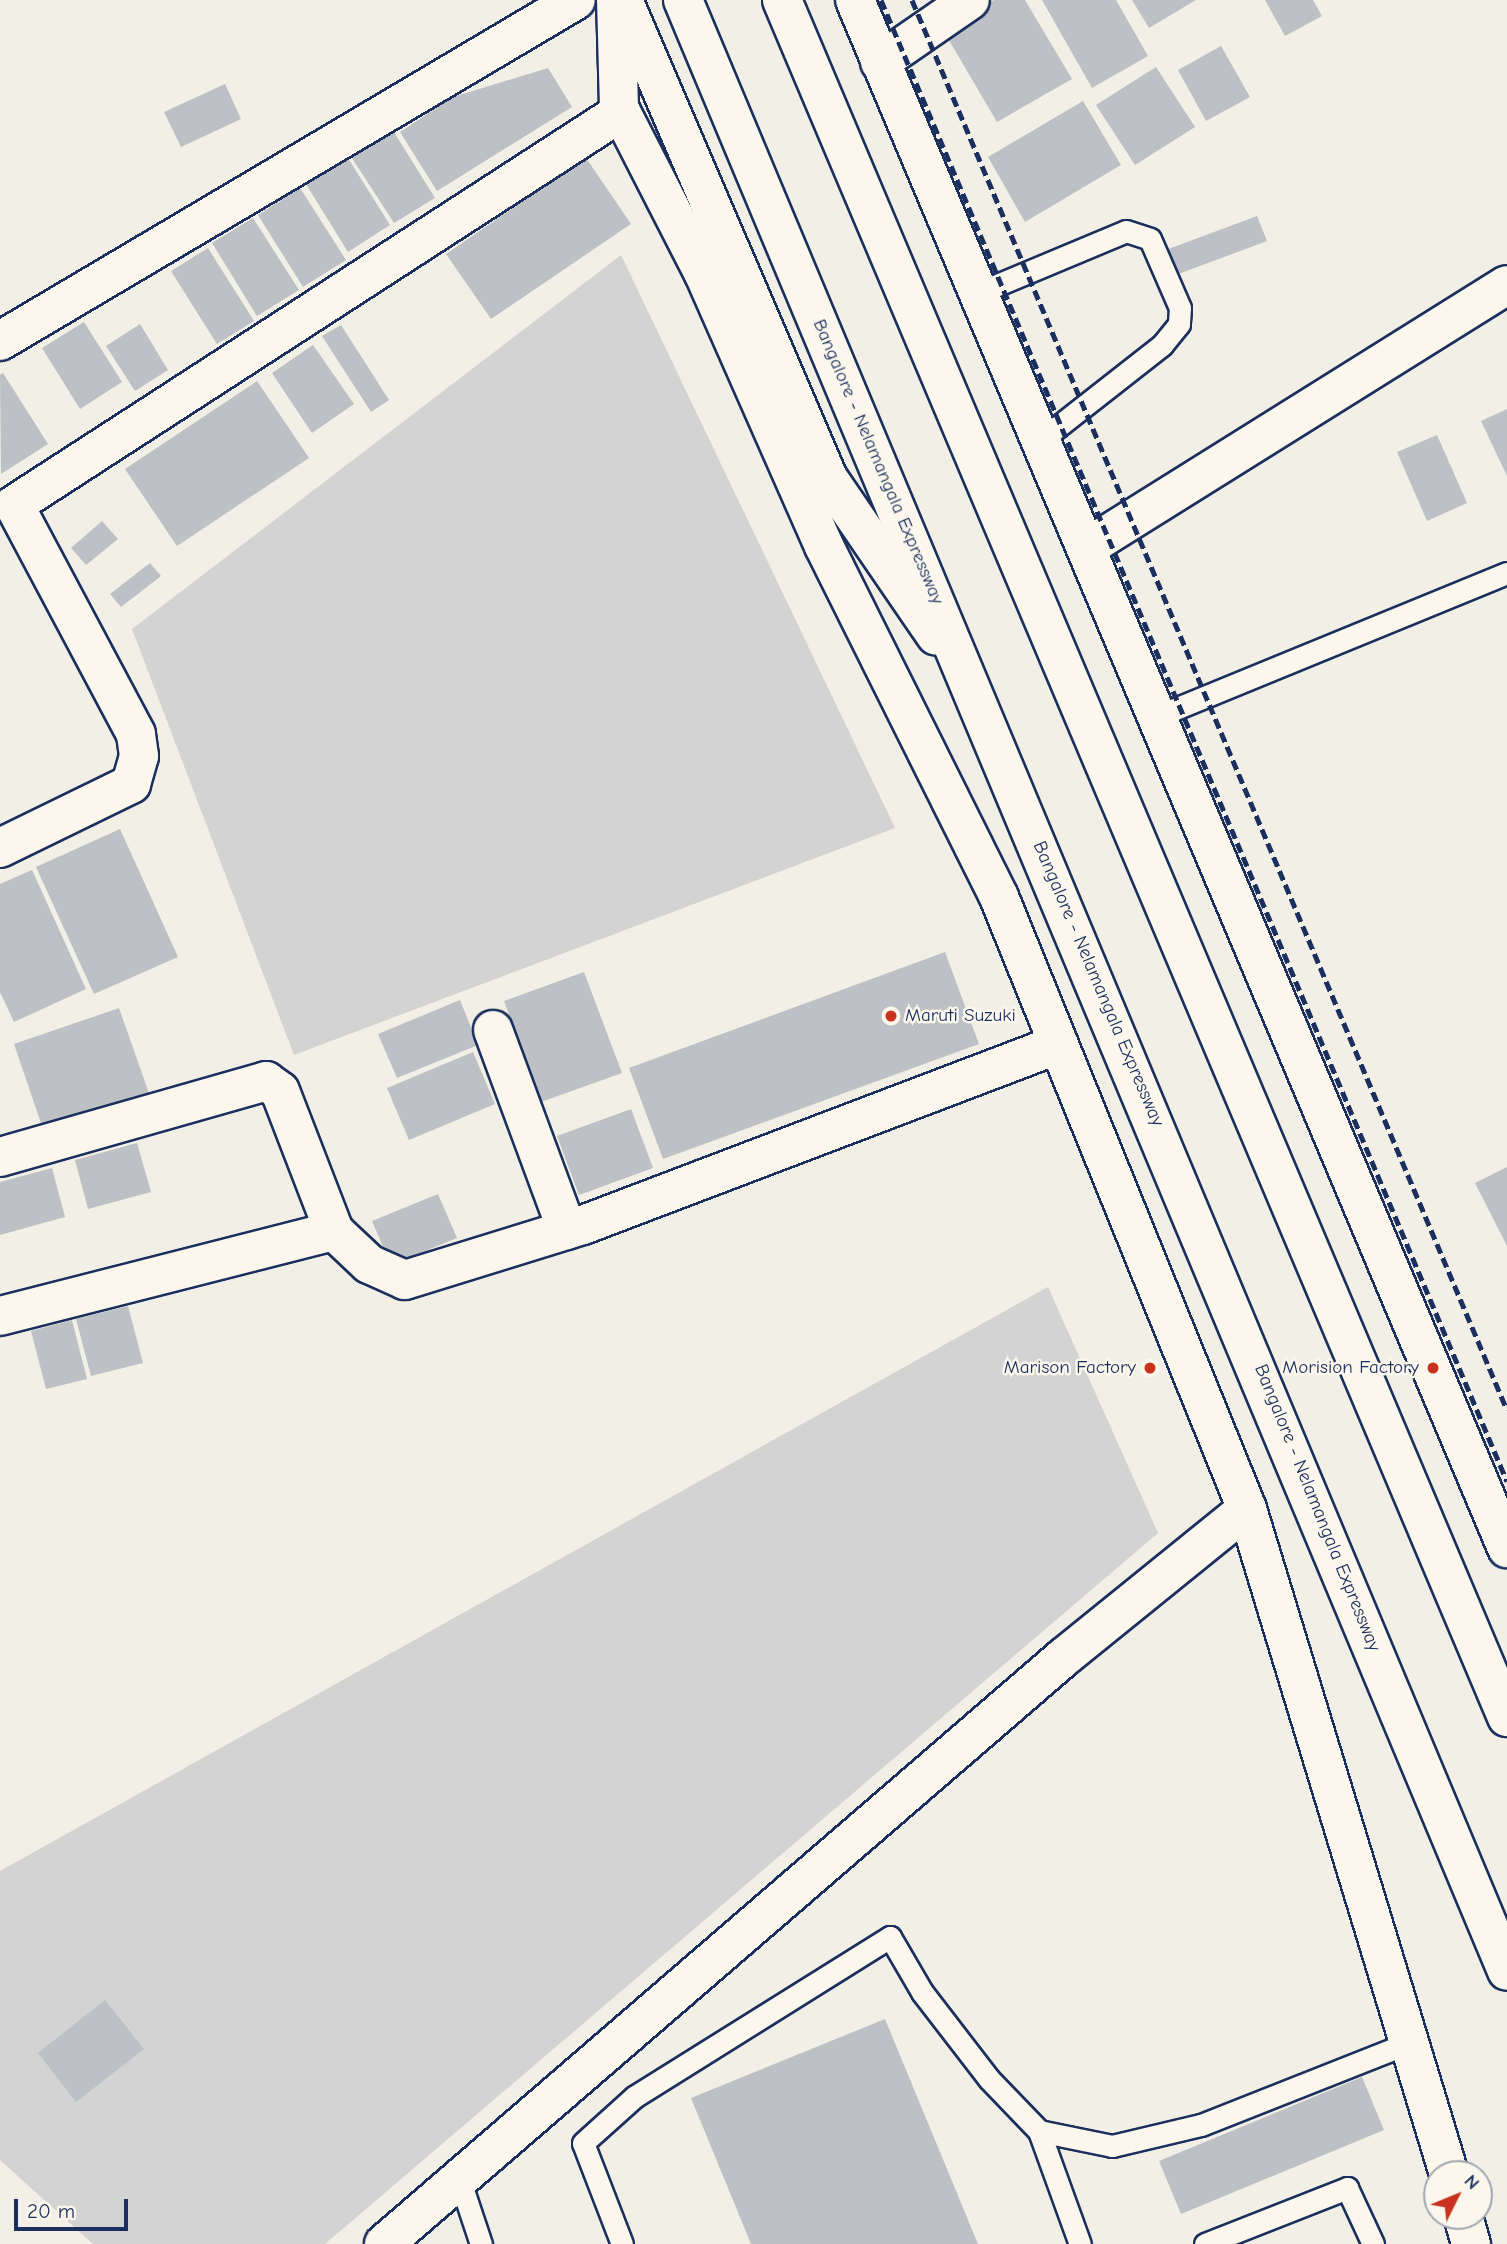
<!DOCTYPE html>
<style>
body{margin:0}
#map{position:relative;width:1507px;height:2244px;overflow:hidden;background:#f2efe6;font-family:"Comic Neue",sans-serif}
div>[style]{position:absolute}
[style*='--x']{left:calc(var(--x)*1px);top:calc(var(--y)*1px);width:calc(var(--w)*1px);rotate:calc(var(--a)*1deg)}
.green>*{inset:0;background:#d2d3d2}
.building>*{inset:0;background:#bdc0c4}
.roads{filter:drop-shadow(2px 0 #1b2f5e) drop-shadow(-2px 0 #1b2f5e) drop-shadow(0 2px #1b2f5e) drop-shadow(0 -2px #1b2f5e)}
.lane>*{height:21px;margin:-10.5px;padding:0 10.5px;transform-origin:10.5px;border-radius:10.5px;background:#fbf7ec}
.street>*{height:38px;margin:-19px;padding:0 19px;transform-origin:19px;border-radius:19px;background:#fbf7ec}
.secondary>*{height:38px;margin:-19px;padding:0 19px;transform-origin:19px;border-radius:19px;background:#fbf7ec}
.highway>*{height:38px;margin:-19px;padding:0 19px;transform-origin:19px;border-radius:19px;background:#fbf7ec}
.rail>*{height:5px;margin-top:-2.5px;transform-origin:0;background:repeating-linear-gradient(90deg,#1b2f5e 0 10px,transparent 0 15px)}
.dots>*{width:19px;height:19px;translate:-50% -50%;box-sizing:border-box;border:4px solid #fbf7ec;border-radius:50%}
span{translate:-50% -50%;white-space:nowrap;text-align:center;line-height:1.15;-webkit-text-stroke:5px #fbf7ec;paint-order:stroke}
.street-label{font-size:19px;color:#1b2f5e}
.poi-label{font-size:19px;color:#1b2f5e}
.left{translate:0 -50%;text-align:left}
.right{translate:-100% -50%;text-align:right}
.north{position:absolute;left:1423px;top:2160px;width:70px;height:70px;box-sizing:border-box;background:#fbf7ec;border:2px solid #a1a7b3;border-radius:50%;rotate:47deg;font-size:19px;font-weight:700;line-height:28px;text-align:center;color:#1b2f5e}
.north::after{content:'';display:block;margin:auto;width:24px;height:32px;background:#c8321e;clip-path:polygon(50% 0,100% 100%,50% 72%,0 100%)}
.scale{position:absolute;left:14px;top:2199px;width:114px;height:32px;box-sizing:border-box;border:4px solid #1b2f5e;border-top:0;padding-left:9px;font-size:21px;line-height:24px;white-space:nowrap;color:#1b2f5e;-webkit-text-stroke:5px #fbf7ec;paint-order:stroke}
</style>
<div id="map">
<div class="green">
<div style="clip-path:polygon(621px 255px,895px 828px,294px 1055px,132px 629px)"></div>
<div style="clip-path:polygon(1048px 1287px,1158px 1533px,325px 2244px,93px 2244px,0 2160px,0 1871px)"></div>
</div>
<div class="building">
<div style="clip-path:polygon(994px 0,1025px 0,1072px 79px,997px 122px,943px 30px)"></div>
<div style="clip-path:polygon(1042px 0,1116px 0,1148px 56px,1092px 88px)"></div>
<div style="clip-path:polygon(1132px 0,1196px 0,1149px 28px)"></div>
<div style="clip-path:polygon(1265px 0,1313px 0,1322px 16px,1285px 36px)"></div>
<div style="clip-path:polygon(1221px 46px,1250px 97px,1206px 121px,1178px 70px)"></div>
<div style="clip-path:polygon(1156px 67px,1195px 127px,1135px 165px,1096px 105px)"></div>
<div style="clip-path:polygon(548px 68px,572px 107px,437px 191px,400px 132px,453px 97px)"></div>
<div style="clip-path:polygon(225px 84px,241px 119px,181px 147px,164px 112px)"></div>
<div style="clip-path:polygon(1083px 101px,1121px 165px,1025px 222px,988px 157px)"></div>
<div style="clip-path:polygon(392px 129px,435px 198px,394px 223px,350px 155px)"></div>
<div style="clip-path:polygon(346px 155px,390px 225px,348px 252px,304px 181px)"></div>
<div style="clip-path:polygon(586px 158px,631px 224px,491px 319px,446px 254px)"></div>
<div style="clip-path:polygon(300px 188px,346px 260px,303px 287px,258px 215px)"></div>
<div style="clip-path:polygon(1257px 216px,1267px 241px,1165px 279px,1155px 254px)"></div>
<div style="clip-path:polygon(253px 218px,299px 290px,257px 316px,212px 243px)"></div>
<div style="clip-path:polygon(208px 248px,254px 321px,217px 344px,171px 271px)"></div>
<div style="clip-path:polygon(84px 322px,122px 382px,80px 409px,42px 348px)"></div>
<div style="clip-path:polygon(140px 324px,168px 370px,135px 391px,106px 346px)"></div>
<div style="clip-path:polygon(341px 325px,389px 400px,371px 412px,322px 336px)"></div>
<div style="clip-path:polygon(313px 345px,354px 404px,312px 433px,272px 373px)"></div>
<div style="clip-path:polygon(3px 373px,48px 444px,1px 474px,0 375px)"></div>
<div style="clip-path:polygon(257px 381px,309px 458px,177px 546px,125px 469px)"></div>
<div style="clip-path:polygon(1507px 409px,1507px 476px,1481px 421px)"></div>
<div style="clip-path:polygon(1437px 435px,1467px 503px,1427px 521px,1397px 452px)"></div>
<div style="clip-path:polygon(102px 521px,118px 539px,86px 565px,71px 548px)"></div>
<div style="clip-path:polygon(150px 563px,161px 576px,121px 607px,110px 594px)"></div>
<div style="clip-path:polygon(120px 829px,178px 957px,94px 994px,36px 867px)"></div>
<div style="clip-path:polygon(32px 870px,86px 989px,14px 1022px,0 992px,0 884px)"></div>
<div style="clip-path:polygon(945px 952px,979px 1044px,663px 1159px,629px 1068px)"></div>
<div style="clip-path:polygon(584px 972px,622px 1073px,541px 1102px,504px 1001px)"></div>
<div style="clip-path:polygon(460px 1000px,478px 1045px,397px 1078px,378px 1034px)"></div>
<div style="clip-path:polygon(119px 1008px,150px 1096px,44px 1132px,14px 1044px)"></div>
<div style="clip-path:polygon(473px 1052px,495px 1104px,409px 1140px,387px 1088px)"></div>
<div style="clip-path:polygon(631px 1109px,653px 1168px,579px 1195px,557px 1136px)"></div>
<div style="clip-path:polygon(137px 1143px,151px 1192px,88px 1209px,75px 1160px)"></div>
<div style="clip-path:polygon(1507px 1167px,1507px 1246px,1475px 1183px)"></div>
<div style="clip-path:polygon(52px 1168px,65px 1217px,0 1235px,0 1182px)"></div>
<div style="clip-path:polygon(438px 1194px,457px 1238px,391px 1265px,372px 1221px)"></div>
<div style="clip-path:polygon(128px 1306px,143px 1363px,91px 1376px,76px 1319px)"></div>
<div style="clip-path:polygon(72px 1320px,87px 1379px,46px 1389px,31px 1331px)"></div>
<div style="clip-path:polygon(105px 2000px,144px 2049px,76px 2102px,38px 2053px)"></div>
<div style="clip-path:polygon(885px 2019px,978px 2244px,751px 2244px,691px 2098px)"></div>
<div style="clip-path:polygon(1362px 2077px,1384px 2130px,1181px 2214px,1159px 2161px)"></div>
</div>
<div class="roads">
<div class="lane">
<div style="--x:978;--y:293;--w:160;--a:-22.7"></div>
<div style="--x:1126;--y:231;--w:25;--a:18"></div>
<div style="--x:1150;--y:239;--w:75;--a:66.5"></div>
<div style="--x:1180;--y:308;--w:16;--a:94"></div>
<div style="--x:1179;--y:324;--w:27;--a:129"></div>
<div style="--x:1162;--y:345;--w:154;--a:141.9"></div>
<div style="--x:1158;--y:716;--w:377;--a:-22.3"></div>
<div style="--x:1039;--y:2131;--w:120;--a:70.1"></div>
<div style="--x:459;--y:2178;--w:70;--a:71.6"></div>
<div style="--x:622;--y:2244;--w:108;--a:-111.1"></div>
<div style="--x:583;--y:2143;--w:69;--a:-42"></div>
<div style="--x:634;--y:2097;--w:302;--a:-32"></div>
<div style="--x:890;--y:1937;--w:64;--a:59.8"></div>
<div style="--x:922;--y:1992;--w:110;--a:52.4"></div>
<div style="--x:989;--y:2079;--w:72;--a:46.1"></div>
<div style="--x:1039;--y:2131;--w:75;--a:11.6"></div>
<div style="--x:1112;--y:2146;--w:91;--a:-13.3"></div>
<div style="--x:1201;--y:2125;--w:223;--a:-21.6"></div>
<div style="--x:1205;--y:2244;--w:153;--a:-21.5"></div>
<div style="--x:1347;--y:2188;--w:62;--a:65.1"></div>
</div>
<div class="street">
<div style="--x:880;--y:62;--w:109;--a:-34.6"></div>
<div style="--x:0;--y:341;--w:669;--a:-30.63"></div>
<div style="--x:1086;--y:548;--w:496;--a:-32"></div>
<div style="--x:0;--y:848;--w:146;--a:-26"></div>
<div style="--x:131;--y:784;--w:29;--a:-74"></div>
<div style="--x:139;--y:756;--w:22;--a:-98"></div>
<div style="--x:136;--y:734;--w:259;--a:-118"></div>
<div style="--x:14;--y:505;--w:723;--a:-32.92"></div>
<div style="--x:493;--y:1030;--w:213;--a:69.7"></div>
<div style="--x:0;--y:1157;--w:277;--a:-15.9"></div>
<div style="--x:266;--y:1081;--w:17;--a:36"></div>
<div style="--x:280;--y:1091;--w:150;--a:68.9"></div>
<div style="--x:334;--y:1231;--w:48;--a:43.3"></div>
<div style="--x:369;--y:1264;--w:39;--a:24"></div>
<div style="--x:405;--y:1280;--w:186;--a:-17.2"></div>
<div style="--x:583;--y:1225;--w:509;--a:-20.82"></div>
<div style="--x:0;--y:1316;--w:345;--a:-14.3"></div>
<div style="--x:384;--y:2244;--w:898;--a:-40.8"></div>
<div style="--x:1064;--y:1657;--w:235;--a:-39"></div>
</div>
<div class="secondary">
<div style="--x:616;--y:0;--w:108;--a:88.4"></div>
<div style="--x:619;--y:108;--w:186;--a:62.9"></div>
<div style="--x:704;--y:274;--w:297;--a:66.2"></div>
<div style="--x:824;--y:546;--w:392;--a:63.5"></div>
<div style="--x:999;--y:897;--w:660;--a:67.94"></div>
<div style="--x:1247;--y:1509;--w:695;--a:73.1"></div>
<div style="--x:855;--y:0;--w:1680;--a:67.16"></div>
<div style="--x:1463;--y:2216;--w:29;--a:74"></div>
</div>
<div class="highway">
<div style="--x:623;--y:0;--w:520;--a:66.79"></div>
<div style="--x:828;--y:478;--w:191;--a:55.6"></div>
<div style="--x:683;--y:0;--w:2136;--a:67.31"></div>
<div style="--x:782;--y:0;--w:1864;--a:67.11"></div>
</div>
</div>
<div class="rail">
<div style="--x:881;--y:0;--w:1608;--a:67.09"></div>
<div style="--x:912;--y:0;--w:1530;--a:67.12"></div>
</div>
<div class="dots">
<div style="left:891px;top:1016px;background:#c8321e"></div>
<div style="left:1150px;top:1368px;background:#c8321e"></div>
<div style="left:1433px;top:1368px;background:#c8321e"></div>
</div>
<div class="street-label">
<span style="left:878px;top:462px;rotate:67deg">Bangalore - Nelamangala Expressway</span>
<span style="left:1098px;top:984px;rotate:67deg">Bangalore - Nelamangala Expressway</span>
<span style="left:1317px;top:1508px;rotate:68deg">Bangalore - Nelamangala Expressway</span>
</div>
<div class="poi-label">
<span class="left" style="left:905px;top:1016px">Maruti Suzuki</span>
<span class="right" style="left:1136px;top:1368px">Marison Factory</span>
<span class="right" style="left:1419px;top:1368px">Morision Factory</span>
</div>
<div class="north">N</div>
<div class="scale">20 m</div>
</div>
